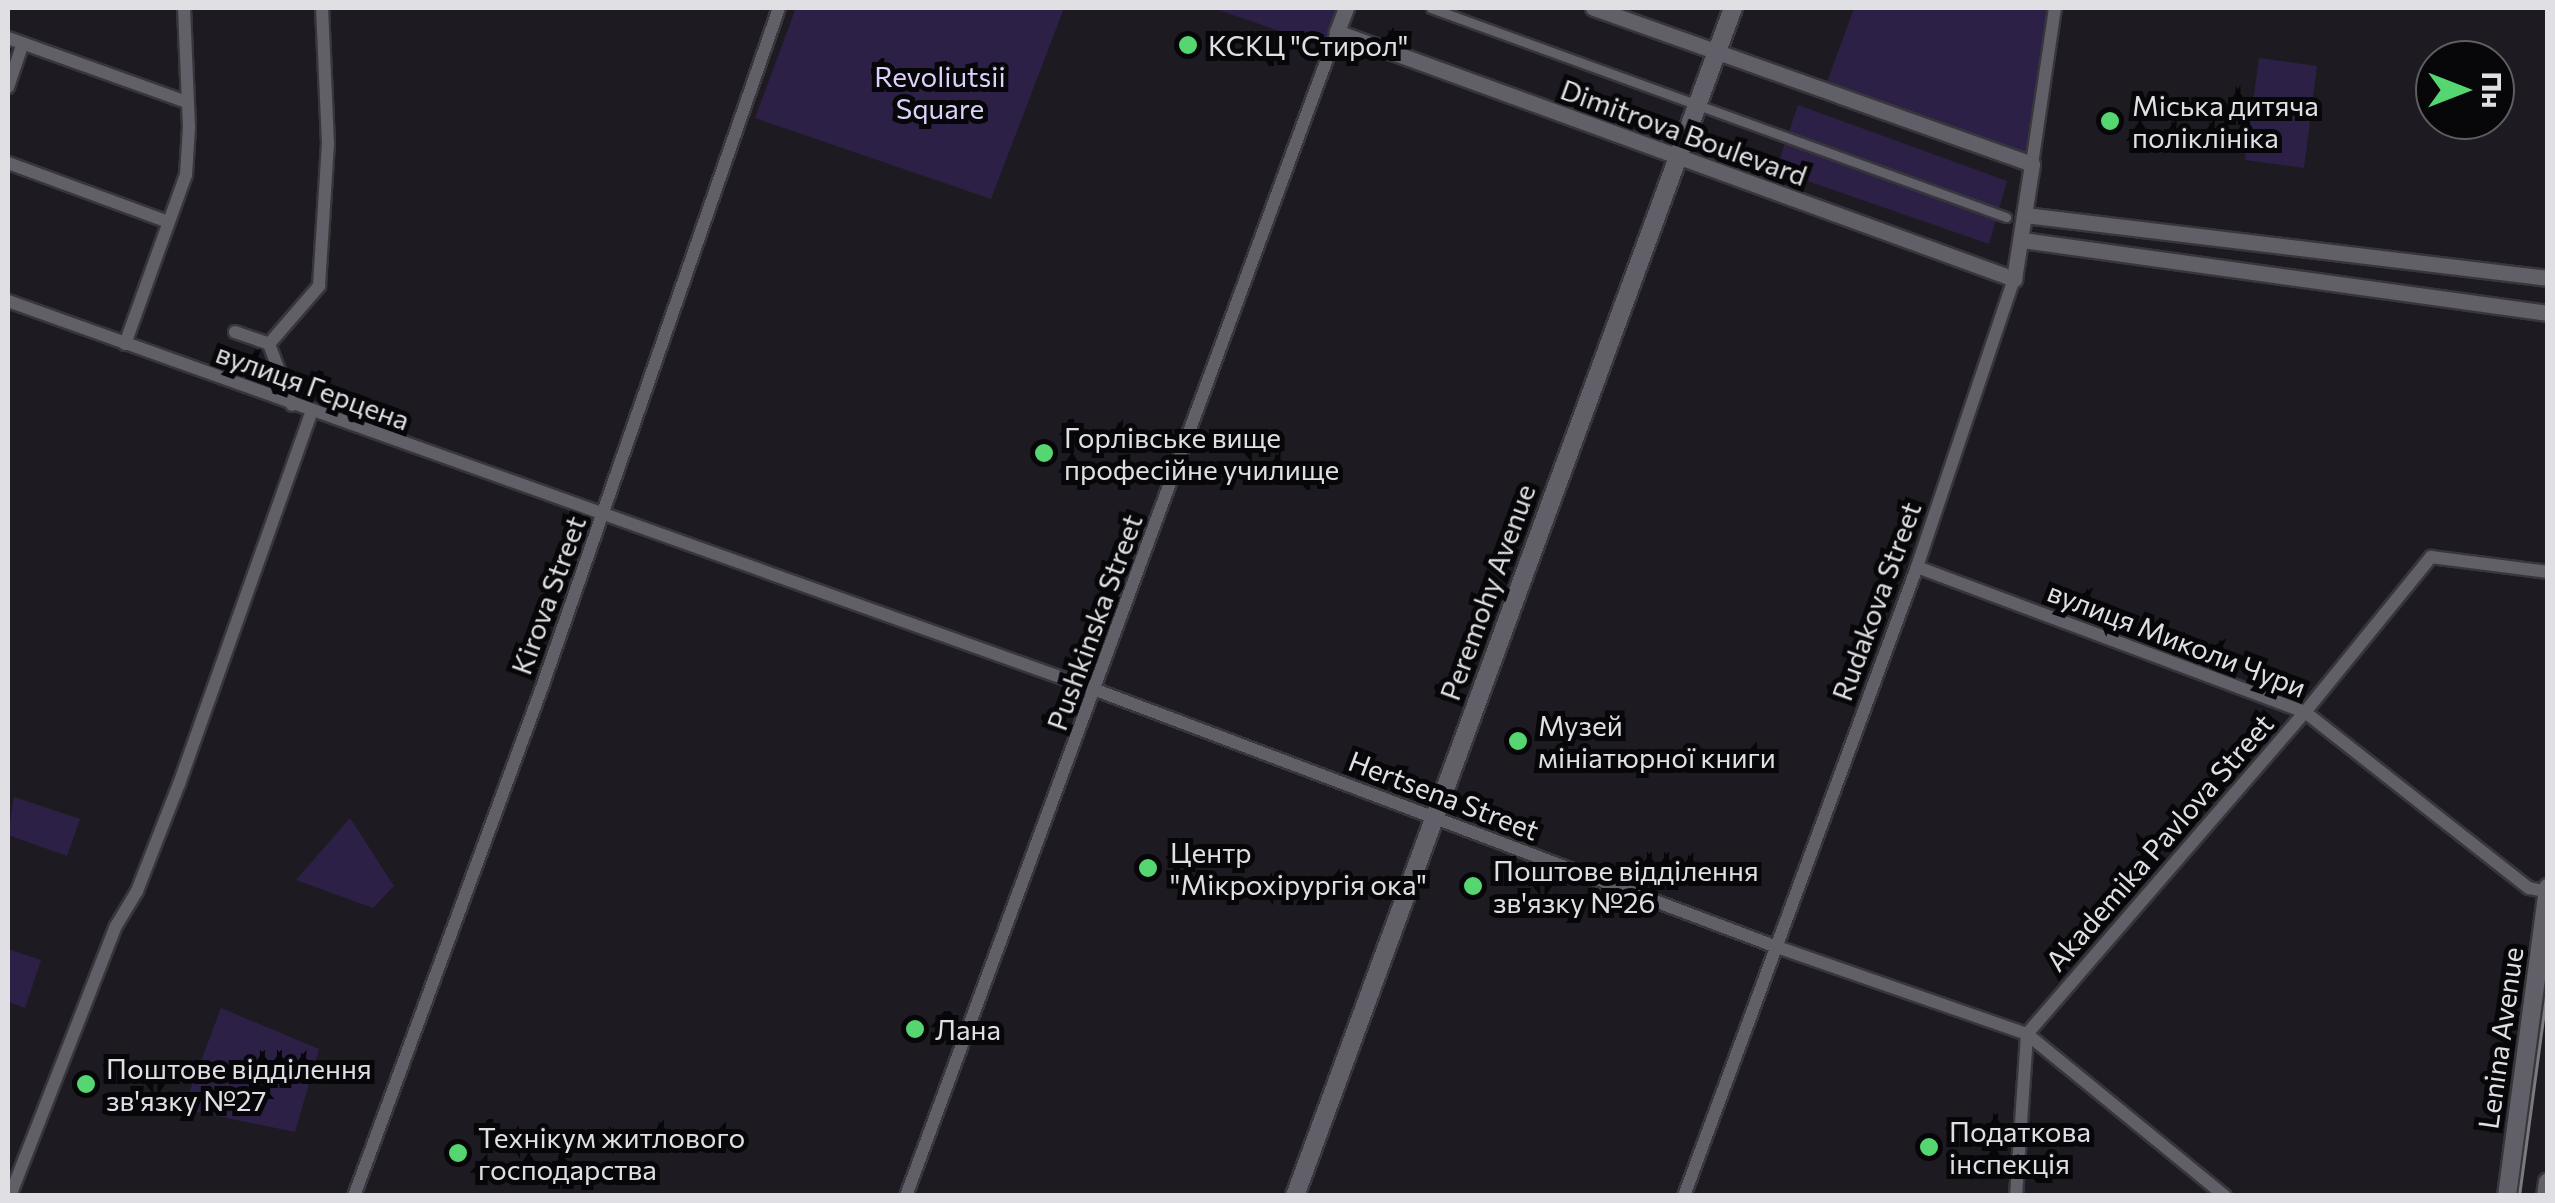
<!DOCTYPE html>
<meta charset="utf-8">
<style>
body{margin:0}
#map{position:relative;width:2555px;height:1203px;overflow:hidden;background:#1d1b21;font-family:Commissioner,sans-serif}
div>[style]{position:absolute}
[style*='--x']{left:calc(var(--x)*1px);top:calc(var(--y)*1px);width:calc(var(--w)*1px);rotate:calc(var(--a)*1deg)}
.green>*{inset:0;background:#2d2046}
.roads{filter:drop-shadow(2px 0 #37363b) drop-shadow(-2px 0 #37363b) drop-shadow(0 2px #37363b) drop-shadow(0 -2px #37363b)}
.pedestrian>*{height:9px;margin:-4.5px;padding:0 4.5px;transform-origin:4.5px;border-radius:4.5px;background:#615f67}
.minor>*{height:12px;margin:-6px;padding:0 6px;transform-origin:6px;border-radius:6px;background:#615f67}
.tertiary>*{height:15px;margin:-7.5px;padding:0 7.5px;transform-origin:7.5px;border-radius:7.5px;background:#615f67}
.secondary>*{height:18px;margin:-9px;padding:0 9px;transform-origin:9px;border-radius:9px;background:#615f67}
.tram>*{height:2.5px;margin:-1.25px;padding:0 1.25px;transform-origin:1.25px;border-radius:1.25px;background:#7b7a7f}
.dots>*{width:28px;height:28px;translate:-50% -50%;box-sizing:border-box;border:5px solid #070609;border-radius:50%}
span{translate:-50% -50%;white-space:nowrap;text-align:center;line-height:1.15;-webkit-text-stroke:10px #070609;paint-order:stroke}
.poi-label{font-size:28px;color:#e0dfe3}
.left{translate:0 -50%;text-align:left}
.park-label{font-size:28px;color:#dcd1fa}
.street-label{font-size:28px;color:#e0dfe3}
.frame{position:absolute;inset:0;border:10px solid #e0dfe3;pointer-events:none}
.north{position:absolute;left:2415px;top:40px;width:100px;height:100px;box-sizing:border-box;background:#070609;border:2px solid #5e5d60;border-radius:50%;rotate:90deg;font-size:28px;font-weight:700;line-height:40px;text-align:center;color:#e0dfe3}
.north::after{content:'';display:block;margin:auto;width:35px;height:45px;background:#55d671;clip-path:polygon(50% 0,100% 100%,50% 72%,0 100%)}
</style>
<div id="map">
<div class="green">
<div style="clip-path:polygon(796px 8px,1064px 8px,991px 199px,755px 118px)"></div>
<div style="clip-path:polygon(1213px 8px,1338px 8px,1325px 47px)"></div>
<div style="clip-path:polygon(1854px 8px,2058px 8px,2036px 161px,1826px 85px)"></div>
<div style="clip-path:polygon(2259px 58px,2317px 66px,2304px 168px,2245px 160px)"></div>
<div style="clip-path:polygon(1798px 105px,2007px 181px,1989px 244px,1776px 170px)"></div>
<div style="clip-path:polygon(14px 797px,80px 819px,67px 856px,8px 835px)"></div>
<div style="clip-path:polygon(350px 818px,394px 886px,373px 908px,296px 880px)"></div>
<div style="clip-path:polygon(8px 949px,41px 960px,25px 1008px,8px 1002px)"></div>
<div style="clip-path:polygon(221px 1008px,319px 1049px,295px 1132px,183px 1109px)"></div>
</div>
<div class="roads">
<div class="pedestrian">
<div style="--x:1431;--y:8;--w:612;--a:19.98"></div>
</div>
<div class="minor">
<div style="--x:8;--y:38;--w:190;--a:19.7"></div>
<div style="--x:8;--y:87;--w:46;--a:-71.2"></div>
<div style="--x:8;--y:163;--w:171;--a:20.2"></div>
<div style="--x:2032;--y:164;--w:158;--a:-81.6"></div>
<div style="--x:8;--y:301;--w:1155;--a:19.67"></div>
<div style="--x:1096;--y:690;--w:728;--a:20.68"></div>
<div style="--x:1777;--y:947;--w:265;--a:19.2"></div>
<div style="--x:2027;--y:1034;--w:256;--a:39.3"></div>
<div style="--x:235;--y:332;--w:36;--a:19"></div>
<div style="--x:269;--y:344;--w:65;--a:69.3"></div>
<div style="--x:125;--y:344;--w:180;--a:-70.2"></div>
<div style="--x:186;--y:175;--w:48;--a:-86.4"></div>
<div style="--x:189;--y:127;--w:119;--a:-92.4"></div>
<div style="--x:269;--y:344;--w:77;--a:-49.2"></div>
<div style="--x:319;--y:286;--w:142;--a:-86.4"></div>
<div style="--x:328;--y:144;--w:136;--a:-92.5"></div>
<div style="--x:1917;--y:567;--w:414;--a:20.5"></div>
<div style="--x:2305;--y:712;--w:285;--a:38.2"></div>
<div style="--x:2529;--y:888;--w:19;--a:12"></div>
<div style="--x:10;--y:1196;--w:290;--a:-68.6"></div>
<div style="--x:116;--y:926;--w:41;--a:-59"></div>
<div style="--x:137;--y:891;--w:115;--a:-68.6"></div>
<div style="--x:179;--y:784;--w:394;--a:-70.4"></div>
<div style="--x:354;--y:1196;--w:539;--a:-69.72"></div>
<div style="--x:541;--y:690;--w:722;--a:-70.76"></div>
<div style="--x:906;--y:1196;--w:1241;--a:-69.68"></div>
<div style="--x:1684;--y:1196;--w:671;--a:-69.67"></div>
<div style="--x:1917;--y:567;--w:304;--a:-71.4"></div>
<div style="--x:2016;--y:1196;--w:162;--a:-86.1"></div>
<div style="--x:2027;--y:1034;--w:425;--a:-49.2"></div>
<div style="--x:2305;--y:712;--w:200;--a:-50.9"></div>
<div style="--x:2431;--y:557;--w:118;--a:7.3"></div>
</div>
<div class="tertiary">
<div style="--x:1346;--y:8;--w:26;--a:111"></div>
<div style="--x:1337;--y:32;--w:721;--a:20.04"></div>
<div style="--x:2014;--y:279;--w:116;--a:-81.1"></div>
<div style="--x:2032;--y:164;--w:466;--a:-160.4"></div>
<div style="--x:2025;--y:215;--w:527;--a:6.87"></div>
<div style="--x:2022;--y:240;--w:531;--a:7.9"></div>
</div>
<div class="secondary">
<div style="--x:1295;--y:1196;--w:1266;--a:-69.76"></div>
<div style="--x:2507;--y:1196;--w:311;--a:-82.4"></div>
<div style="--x:2546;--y:1196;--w:14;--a:-82"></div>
</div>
</div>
<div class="tram">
<div style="--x:2519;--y:1196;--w:216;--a:-82.3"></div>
</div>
<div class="dots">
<div style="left:1188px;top:45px;background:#55d671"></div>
<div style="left:2110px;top:121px;background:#55d671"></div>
<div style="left:1044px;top:453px;background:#55d671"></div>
<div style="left:1518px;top:741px;background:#55d671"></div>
<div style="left:1148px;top:868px;background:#55d671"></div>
<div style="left:1473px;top:886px;background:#55d671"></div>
<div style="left:915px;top:1029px;background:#55d671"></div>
<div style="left:86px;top:1084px;background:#55d671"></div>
<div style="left:1929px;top:1147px;background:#55d671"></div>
<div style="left:458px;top:1153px;background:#55d671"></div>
</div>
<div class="poi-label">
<span class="left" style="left:1208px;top:45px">КСКЦ "Стирол"</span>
<span class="left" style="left:2132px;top:121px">Міська дитяча<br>поліклініка</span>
<span class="left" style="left:1064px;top:453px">Горлівське вище<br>професійне училище</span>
<span class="left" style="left:1538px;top:741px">Музей<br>мініатюрної книги</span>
<span class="left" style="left:1170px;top:868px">Центр<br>"Мікрохірургія ока"</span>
<span class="left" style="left:1493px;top:886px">Поштове відділення<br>зв'язку №26</span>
<span class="left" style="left:935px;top:1029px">Лана</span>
<span class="left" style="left:106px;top:1084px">Поштове відділення<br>зв'язку №27</span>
<span class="left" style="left:1949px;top:1147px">Податкова<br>інспекція</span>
<span class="left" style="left:478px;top:1153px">Технікум житлового<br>господарства</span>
</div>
<div class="park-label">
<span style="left:940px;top:92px">Revoliutsii<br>Square</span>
</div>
<div class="street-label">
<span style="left:1684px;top:132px;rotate:20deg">Dimitrova Boulevard</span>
<span style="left:313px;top:386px;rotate:20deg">вулиця Герцена</span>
<span style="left:1487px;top:592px;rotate:-70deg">Peremohy Avenue</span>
<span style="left:548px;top:595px;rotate:-70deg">Kirova Street</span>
<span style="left:1876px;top:601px;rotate:-70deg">Rudakova Street</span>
<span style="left:1094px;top:622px;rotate:-70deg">Pushkinska Street</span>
<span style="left:2177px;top:639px;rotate:21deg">вулиця Миколи Чури</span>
<span style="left:1444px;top:795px;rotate:21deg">Hertsena Street</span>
<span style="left:2159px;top:842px;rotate:-49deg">Akademika Pavlova Street</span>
<span style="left:2500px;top:1038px;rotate:-82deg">Lenina Avenue</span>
</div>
<div class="frame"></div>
<div class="north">Пн</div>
</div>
